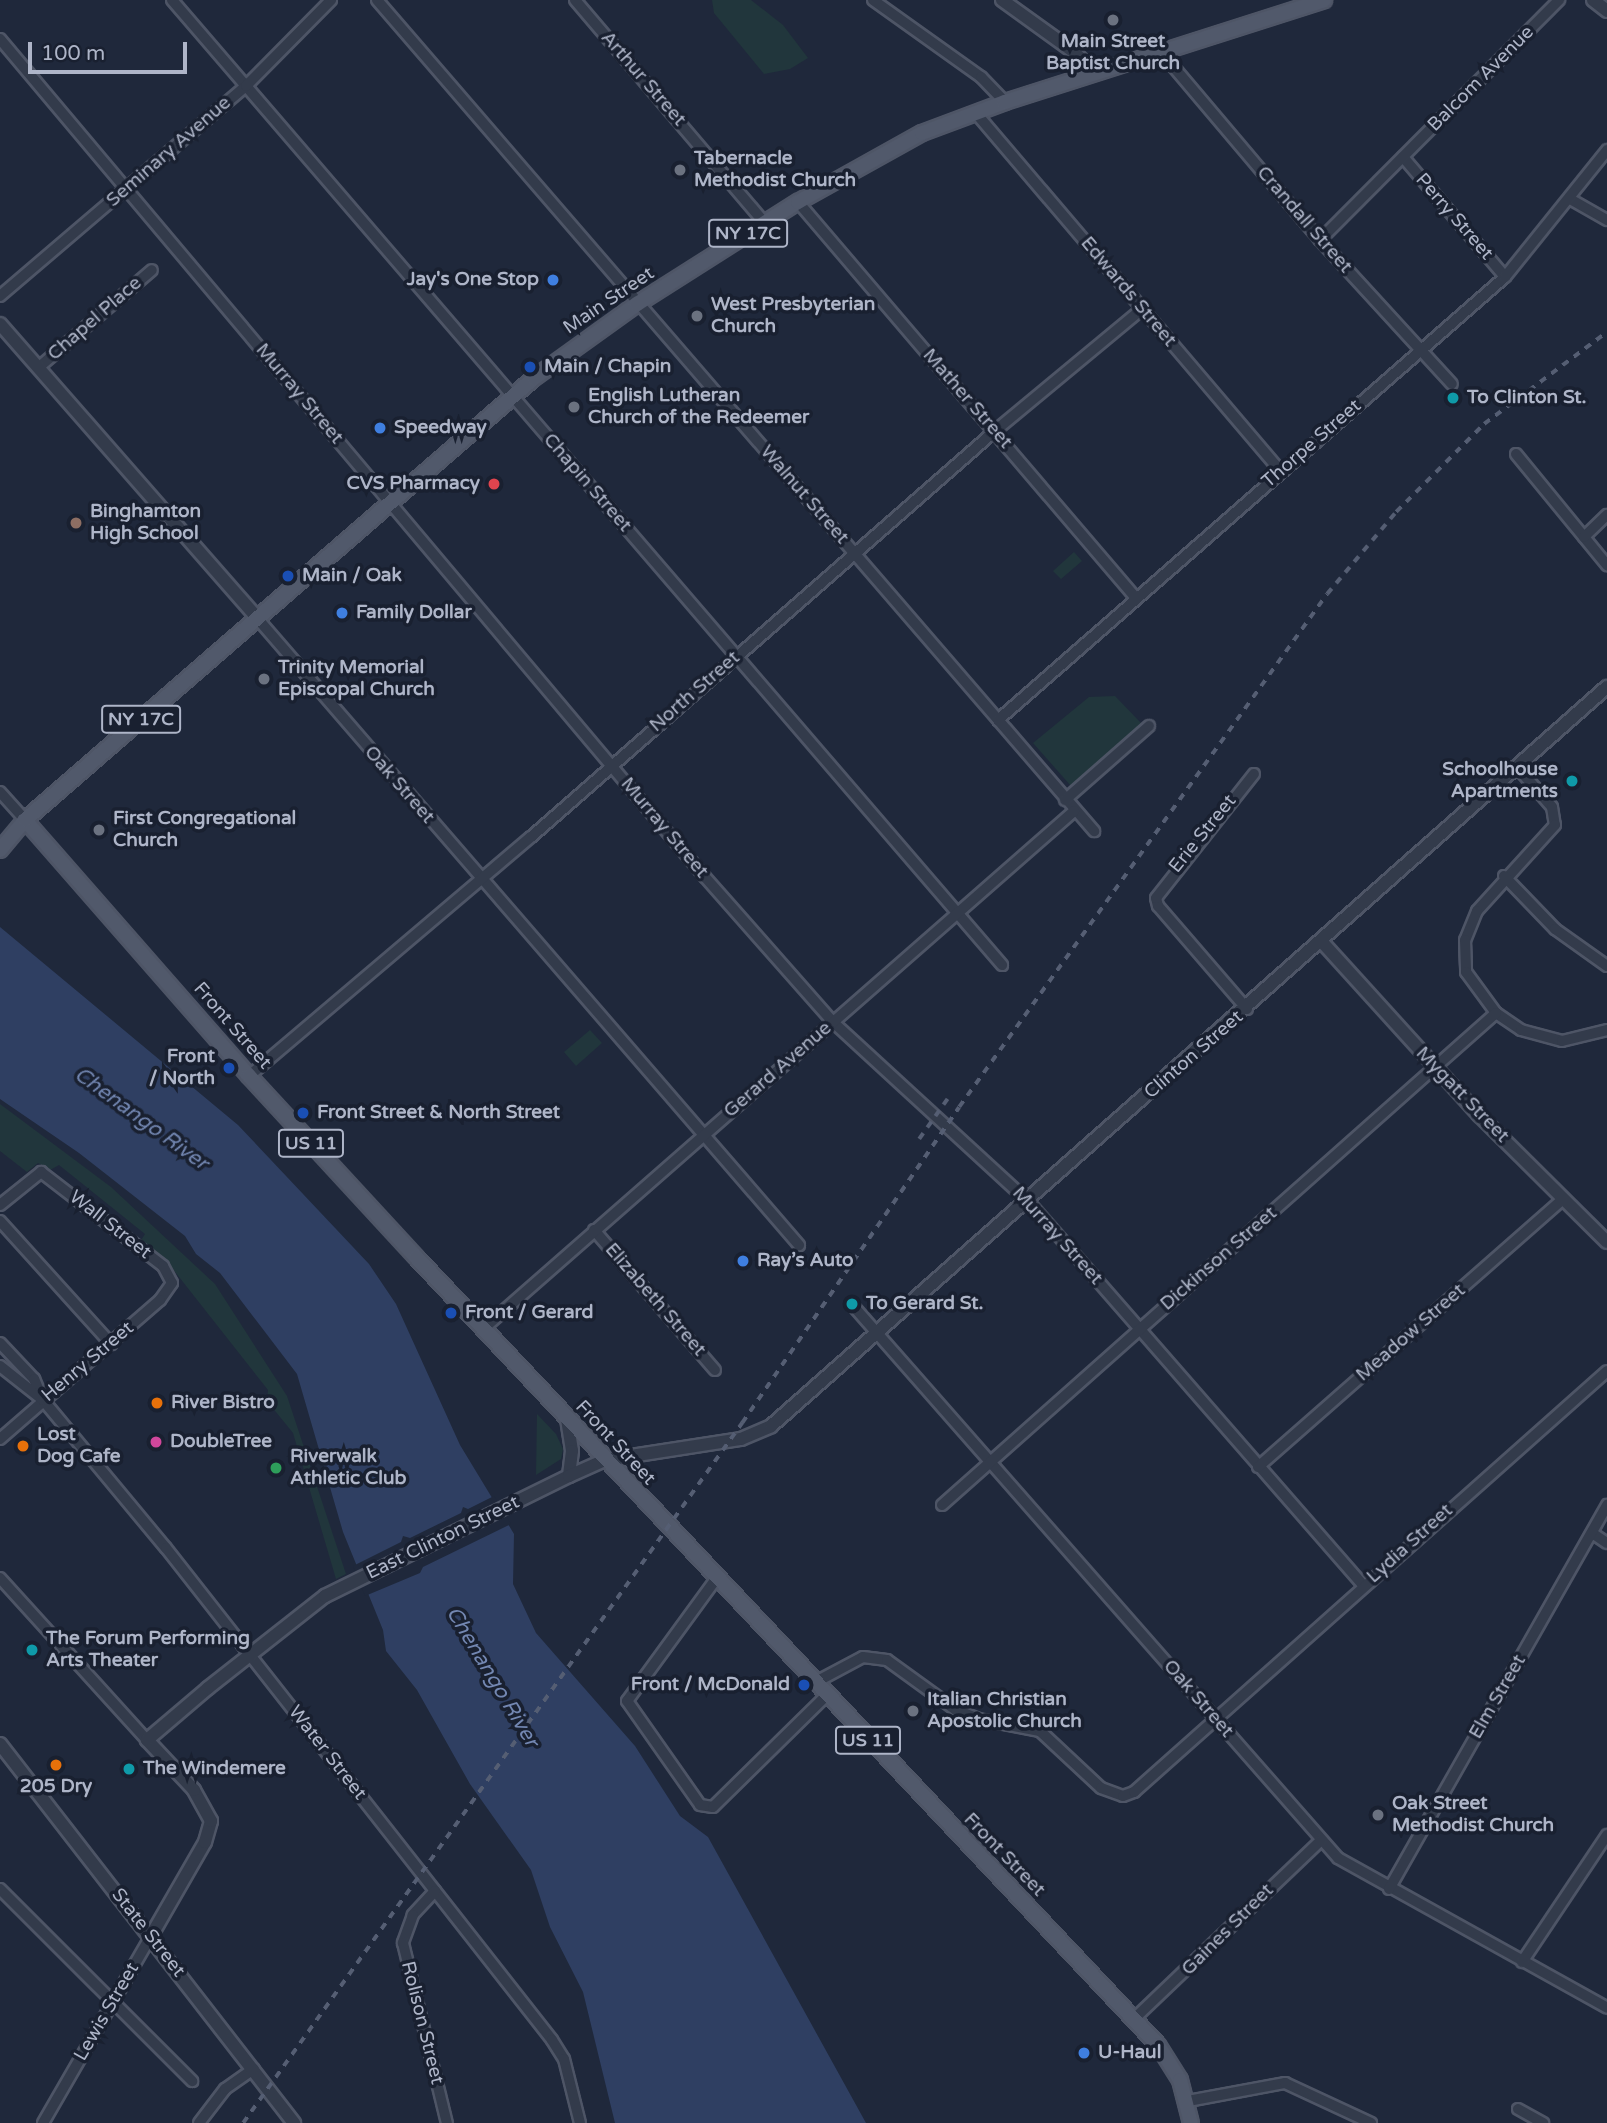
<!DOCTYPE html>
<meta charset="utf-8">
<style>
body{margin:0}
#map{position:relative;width:1607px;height:2123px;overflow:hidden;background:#1f283b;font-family:"Varela Round",sans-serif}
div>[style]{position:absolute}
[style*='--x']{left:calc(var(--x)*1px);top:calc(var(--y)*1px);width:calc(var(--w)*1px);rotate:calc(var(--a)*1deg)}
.green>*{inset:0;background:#21363c}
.water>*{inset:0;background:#2f3f62}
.pier>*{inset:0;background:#1f283b}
.roads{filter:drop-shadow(2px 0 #4e5566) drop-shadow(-2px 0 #4e5566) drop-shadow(0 2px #4e5566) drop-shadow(0 -2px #4e5566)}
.minor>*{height:10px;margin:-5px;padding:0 5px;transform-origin:5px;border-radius:5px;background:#333b4b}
.tertiary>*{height:12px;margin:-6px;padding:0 6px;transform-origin:6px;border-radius:6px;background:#333b4b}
.primary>*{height:14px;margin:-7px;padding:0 7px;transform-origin:7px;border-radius:7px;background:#51596b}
.rail>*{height:3.5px;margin-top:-1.75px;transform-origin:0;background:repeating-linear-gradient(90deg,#555e73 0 7px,transparent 0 14px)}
.dots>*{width:19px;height:19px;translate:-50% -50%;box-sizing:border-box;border:4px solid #192030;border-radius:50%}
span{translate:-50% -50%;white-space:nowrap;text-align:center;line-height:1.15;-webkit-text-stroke:7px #192030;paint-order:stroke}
.shield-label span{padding:2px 5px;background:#192030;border:2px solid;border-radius:5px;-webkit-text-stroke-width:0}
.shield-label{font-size:18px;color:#aeb5c8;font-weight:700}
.poi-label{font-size:19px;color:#aeb5c8;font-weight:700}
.left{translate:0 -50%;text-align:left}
.right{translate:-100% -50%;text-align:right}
.street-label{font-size:19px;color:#aeb5c8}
.water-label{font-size:21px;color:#7387b2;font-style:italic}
.scale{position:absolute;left:28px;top:42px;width:159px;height:32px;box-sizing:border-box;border:4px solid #aeb5c8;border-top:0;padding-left:9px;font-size:21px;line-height:24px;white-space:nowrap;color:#aeb5c8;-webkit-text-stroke:5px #192030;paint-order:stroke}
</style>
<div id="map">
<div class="green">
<div style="clip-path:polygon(712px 0,751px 0,783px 25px,808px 58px,790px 69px,764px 74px,714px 13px)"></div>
<div style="clip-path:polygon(1074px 552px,1082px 561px,1061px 579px,1053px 571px)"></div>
<div style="clip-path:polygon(1115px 696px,1142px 724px,1071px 786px,1033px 743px,1089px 697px)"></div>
<div style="clip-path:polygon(590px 1030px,602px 1043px,576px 1066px,564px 1052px)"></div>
<div style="clip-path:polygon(0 1104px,111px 1187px,215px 1284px,287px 1396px,346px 1574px,336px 1579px,293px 1433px,267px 1401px,268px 1390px,172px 1268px,140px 1242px,145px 1234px,59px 1165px,50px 1170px,38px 1163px,27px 1172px,0 1151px)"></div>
<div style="clip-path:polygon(537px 1414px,556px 1434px,563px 1449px,561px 1459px,536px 1475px)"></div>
</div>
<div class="water">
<div style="clip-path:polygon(0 927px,238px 1125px,369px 1264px,396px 1304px,460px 1445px,514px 1534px,513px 1584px,536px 1633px,635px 1746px,680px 1816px,708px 1837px,866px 2123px,615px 2123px,583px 1992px,550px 1927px,531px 1870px,470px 1784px,417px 1690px,386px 1651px,383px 1630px,343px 1532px,297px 1374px,220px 1273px,196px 1254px,185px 1236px,79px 1153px,0 1099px)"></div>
</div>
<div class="pier">
<div style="clip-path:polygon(494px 1496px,511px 1524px,423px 1567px,420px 1573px,365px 1596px,353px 1566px,401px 1542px,403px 1536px,410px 1538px,461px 1513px,463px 1507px,468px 1509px)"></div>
</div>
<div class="roads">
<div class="minor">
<div style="--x:172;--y:0;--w:1273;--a:49.3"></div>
<div style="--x:377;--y:0;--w:1098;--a:49.21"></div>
<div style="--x:575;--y:0;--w:293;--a:49.6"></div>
<div style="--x:873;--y:0;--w:133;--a:35.5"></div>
<div style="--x:981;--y:77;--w:35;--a:46"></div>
<div style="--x:0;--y:39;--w:1095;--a:49.93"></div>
<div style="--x:705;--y:877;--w:193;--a:48.6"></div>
<div style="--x:833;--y:1022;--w:265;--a:42.6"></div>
<div style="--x:1028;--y:1201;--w:510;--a:48.9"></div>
<div style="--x:1161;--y:52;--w:246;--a:49.8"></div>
<div style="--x:1320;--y:240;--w:195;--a:47.5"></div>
<div style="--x:975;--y:112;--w:471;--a:49.6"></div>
<div style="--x:1403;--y:157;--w:157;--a:49.6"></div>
<div style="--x:1570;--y:199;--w:43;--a:29.6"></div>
<div style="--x:798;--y:202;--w:519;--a:49.53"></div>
<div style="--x:1320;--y:240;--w:339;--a:-45.1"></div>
<div style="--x:0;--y:296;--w:323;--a:-40.5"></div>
<div style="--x:246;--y:86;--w:121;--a:-45.3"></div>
<div style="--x:38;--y:368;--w:150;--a:-40.7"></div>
<div style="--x:1516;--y:454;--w:144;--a:50.7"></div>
<div style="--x:1584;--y:537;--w:32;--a:-44"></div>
<div style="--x:257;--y:618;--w:829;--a:49.16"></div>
<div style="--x:998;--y:720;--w:673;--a:-41.15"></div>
<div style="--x:1505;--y:277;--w:163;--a:-51.2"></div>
<div style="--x:1517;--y:767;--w:53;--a:48.8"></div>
<div style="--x:1552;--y:807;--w:18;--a:81"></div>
<div style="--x:1555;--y:825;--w:116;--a:132.2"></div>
<div style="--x:1477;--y:911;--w:31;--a:112"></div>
<div style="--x:1465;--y:940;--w:32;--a:88"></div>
<div style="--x:1466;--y:972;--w:51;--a:53.8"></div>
<div style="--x:1496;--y:1013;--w:30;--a:34"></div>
<div style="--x:1521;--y:1030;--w:42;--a:15"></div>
<div style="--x:1562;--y:1041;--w:46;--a:-13.7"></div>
<div style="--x:0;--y:792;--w:38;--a:48"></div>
<div style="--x:1065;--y:800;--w:112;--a:-41.4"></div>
<div style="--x:1504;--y:876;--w:74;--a:46.1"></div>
<div style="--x:1555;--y:929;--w:64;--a:35.4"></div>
<div style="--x:1247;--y:1009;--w:136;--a:-130.8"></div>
<div style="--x:1158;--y:906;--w:8;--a:-104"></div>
<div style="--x:1156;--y:898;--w:158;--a:-51.7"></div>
<div style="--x:249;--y:1076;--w:370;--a:-40.3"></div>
<div style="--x:531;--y:837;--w:617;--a:-41.19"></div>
<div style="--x:995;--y:431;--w:191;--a:-39.7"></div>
<div style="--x:0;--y:1205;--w:53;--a:-38.8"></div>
<div style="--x:41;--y:1172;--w:154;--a:37.6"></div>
<div style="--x:163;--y:1266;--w:19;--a:62"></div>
<div style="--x:172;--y:1283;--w:21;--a:125"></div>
<div style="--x:160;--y:1300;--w:212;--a:139"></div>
<div style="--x:0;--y:1221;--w:166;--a:47.9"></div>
<div style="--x:594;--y:1230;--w:185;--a:49.2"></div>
<div style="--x:855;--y:1308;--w:732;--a:48.71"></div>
<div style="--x:1338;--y:1858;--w:308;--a:29.1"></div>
<div style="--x:483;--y:1329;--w:786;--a:-41.23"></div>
<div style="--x:0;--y:1343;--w:50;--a:46.6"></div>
<div style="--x:34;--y:1379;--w:23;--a:67"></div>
<div style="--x:43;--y:1400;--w:192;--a:50.3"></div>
<div style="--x:166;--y:1548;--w:625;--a:51.88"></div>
<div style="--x:552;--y:2040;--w:22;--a:58"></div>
<div style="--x:564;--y:2059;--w:66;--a:76"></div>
<div style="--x:0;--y:1366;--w:55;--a:38.3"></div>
<div style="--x:1258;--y:1467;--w:406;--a:-41.3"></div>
<div style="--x:942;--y:1505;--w:741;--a:-41.61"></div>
<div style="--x:1592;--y:1533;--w:18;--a:34"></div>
<div style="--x:0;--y:1578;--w:219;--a:47.8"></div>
<div style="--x:716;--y:1579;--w:151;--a:126.1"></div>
<div style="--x:627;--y:1701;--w:127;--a:54.9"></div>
<div style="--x:700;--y:1805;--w:13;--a:9"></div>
<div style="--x:713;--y:1807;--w:158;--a:-44.5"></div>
<div style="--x:814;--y:1683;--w:55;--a:-28"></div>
<div style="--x:863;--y:1657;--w:24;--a:7"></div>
<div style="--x:887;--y:1660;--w:85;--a:35.9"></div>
<div style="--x:956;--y:1710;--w:24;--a:22"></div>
<div style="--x:978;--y:1719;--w:63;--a:11"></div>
<div style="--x:1040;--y:1731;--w:83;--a:43.1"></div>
<div style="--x:1101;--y:1788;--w:23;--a:20"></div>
<div style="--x:1123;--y:1796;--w:12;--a:-20"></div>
<div style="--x:1134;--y:1792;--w:633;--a:-41.67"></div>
<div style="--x:0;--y:1889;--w:272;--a:45"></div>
<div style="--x:1389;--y:1889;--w:442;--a:-60.4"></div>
<div style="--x:435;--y:1891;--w:33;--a:133"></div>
<div style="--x:413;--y:1915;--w:30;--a:110"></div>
<div style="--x:403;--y:1943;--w:185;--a:76.3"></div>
<div style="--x:1522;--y:1962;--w:153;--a:-56.2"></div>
<div style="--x:1134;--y:2019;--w:259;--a:-43.7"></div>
<div style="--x:1188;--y:2101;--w:99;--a:-10.5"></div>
<div style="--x:1285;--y:2083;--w:95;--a:24.9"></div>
<div style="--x:1518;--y:2109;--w:29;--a:29"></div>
<div style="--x:43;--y:2123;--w:216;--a:-60"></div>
<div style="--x:199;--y:2123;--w:43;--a:-52.6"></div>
<div style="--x:225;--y:2089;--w:35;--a:-35"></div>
</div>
<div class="tertiary">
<div style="--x:1002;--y:0;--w:87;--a:35.7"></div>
<div style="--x:1073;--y:51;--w:31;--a:45"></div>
<div style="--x:1593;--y:0;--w:18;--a:38"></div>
<div style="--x:0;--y:324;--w:390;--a:48.8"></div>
<div style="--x:1322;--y:942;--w:234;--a:47.8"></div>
<div style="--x:1479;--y:1115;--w:180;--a:44.8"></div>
<div style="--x:567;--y:1419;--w:32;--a:81"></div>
<div style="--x:572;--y:1451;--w:25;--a:97"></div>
<div style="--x:0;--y:1744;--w:480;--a:52.2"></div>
<div style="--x:151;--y:1936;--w:108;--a:-60.1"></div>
<div style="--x:205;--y:1842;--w:22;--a:-74"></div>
<div style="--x:211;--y:1821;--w:35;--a:-119"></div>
<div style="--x:194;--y:1790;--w:69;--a:-133.2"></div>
<div style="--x:147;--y:1740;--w:80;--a:-40.4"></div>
<div style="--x:208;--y:1688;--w:149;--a:-38.2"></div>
<div style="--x:325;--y:1596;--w:272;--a:-26.2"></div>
<div style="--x:569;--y:1476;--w:39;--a:-24"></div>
<div style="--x:605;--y:1460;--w:138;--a:-8.8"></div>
<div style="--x:741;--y:1439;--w:33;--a:-23"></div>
<div style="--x:771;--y:1426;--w:1116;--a:-41.48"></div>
</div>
<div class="primary">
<div style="--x:25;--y:820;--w:340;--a:48.8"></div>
<div style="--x:249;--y:1076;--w:246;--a:47.3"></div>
<div style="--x:416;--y:1257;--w:1082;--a:46.72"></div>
<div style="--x:1158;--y:2045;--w:41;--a:57.8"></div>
<div style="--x:1180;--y:2080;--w:44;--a:75.7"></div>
<div style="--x:0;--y:850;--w:39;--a:-50"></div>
<div style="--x:25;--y:820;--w:674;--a:-40.97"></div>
<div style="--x:534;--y:378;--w:127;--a:-35.7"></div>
<div style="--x:637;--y:304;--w:191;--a:-32.4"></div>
<div style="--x:798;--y:202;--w:142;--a:-29.1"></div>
<div style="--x:922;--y:133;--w:89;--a:-20.5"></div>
<div style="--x:1005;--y:102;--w:335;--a:-17.7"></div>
</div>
</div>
<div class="rail">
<div style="--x:919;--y:1139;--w:50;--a:-54.7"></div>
<div style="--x:243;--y:2123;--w:860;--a:-54.52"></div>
<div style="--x:742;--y:1423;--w:383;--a:-55.5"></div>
<div style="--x:959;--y:1107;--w:631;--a:-54.35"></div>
<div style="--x:1327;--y:594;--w:107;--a:-49.9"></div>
<div style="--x:1396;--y:512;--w:124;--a:-45"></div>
<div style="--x:1484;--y:424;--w:154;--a:-36.8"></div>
</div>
<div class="dots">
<div style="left:1113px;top:20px;background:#6b7280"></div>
<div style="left:680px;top:170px;background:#6b7280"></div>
<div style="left:553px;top:280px;background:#3f7fe0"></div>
<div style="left:697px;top:316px;background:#6b7280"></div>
<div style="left:530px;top:367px;background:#1a4fb4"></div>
<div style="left:1453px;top:398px;background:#0f9aa8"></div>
<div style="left:574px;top:407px;background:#6b7280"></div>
<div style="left:380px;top:428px;background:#3f7fe0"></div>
<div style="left:494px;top:484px;background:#e0444e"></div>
<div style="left:76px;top:523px;background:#8d6e63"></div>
<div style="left:288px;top:576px;background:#1a4fb4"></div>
<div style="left:342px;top:613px;background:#3f7fe0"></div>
<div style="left:264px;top:679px;background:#6b7280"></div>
<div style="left:1572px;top:781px;background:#0f9aa8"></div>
<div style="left:99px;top:830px;background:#6b7280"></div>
<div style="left:229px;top:1068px;background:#1a4fb4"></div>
<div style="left:303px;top:1113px;background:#1a4fb4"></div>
<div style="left:743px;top:1261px;background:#3f7fe0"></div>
<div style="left:852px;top:1304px;background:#0f9aa8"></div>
<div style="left:451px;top:1313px;background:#1a4fb4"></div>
<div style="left:157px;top:1403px;background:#e8710a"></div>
<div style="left:156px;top:1442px;background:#d1479c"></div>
<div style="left:23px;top:1446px;background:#e8710a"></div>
<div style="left:276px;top:1468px;background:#2e9e5b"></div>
<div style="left:32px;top:1650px;background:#0f9aa8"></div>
<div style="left:804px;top:1685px;background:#1a4fb4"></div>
<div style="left:913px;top:1711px;background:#6b7280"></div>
<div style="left:56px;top:1765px;background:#e8710a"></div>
<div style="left:129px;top:1769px;background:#0f9aa8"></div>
<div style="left:1378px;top:1815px;background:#6b7280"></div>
<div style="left:1084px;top:2053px;background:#3f7fe0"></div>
</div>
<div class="shield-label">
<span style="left:748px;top:233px">NY 17C</span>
<span style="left:141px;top:719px">NY 17C</span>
<span style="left:311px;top:1143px">US 11</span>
<span style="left:868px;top:1740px">US 11</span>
</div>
<div class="poi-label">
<span style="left:1113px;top:53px">Main Street<br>Baptist Church</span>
<span class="left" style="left:694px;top:170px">Tabernacle<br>Methodist Church</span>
<span class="right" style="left:539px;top:280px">Jay's One Stop</span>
<span class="left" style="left:711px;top:316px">West Presbyterian<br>Church</span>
<span class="left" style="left:544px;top:367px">Main / Chapin</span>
<span class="left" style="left:588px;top:407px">English Lutheran<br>Church of the Redeemer</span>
<span class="left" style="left:1467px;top:398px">To Clinton St.</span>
<span class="left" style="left:394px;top:428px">Speedway</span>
<span class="right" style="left:480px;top:484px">CVS Pharmacy</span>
<span class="left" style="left:90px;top:523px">Binghamton<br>High School</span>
<span class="left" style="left:302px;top:576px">Main / Oak</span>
<span class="left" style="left:356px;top:613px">Family Dollar</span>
<span class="left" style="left:278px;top:679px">Trinity Memorial<br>Episcopal Church</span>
<span class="right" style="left:1558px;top:781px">Schoolhouse<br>Apartments</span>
<span class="left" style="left:113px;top:830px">First Congregational<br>Church</span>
<span class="right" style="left:215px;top:1068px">Front<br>/ North</span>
<span class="left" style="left:317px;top:1113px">Front Street &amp; North Street</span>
<span class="left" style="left:757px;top:1261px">Ray’s Auto</span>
<span class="left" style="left:866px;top:1304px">To Gerard St.</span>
<span class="left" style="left:465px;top:1313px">Front / Gerard</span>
<span class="left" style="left:171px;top:1403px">River Bistro</span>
<span class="left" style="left:37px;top:1446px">Lost<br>Dog Cafe</span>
<span class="left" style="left:170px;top:1442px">DoubleTree</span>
<span class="left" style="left:290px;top:1468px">Riverwalk<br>Athletic Club</span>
<span class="left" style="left:46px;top:1650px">The Forum Performing<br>Arts Theater</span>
<span class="right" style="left:790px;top:1685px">Front / McDonald</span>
<span class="left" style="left:927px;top:1711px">Italian Christian<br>Apostolic Church</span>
<span class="left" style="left:143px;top:1769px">The Windemere</span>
<span style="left:56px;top:1787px">205 Dry</span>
<span class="left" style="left:1392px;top:1815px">Oak Street<br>Methodist Church</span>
<span class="left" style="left:1098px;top:2053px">U-Haul</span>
</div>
<div class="street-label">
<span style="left:643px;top:79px;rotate:49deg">Arthur Street</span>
<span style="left:1481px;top:79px;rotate:-45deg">Balcom Avenue</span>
<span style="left:169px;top:152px;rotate:-41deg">Seminary Avenue</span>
<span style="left:1454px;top:217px;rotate:49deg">Perry Street</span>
<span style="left:1304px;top:220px;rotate:49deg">Crandall Street</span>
<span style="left:1128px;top:292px;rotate:50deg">Edwards Street</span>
<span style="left:609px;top:301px;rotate:-34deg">Main Street</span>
<span style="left:95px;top:319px;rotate:-41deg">Chapel Place</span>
<span style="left:299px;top:394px;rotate:50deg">Murray Street</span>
<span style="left:967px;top:399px;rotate:49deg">Mather Street</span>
<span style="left:1312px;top:444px;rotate:-41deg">Thorpe Street</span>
<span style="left:587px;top:483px;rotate:49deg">Chapin Street</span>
<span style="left:804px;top:495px;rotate:49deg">Walnut Street</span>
<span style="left:695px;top:692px;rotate:-41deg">North Street</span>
<span style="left:399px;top:785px;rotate:49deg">Oak Street</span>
<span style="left:664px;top:828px;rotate:50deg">Murray Street</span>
<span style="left:1203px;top:834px;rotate:-51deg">Erie Street</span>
<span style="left:232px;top:1026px;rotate:49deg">Front Street</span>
<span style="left:1194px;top:1055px;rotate:-41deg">Clinton Street</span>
<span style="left:778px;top:1070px;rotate:-41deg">Gerard Avenue</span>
<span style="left:1462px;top:1095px;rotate:46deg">Mygatt Street</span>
<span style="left:110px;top:1225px;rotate:38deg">Wall Street</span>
<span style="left:1057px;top:1236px;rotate:48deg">Murray Street</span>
<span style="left:1219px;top:1259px;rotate:-41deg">Dickinson Street</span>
<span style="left:655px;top:1300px;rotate:49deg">Elizabeth Street</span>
<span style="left:1411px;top:1333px;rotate:-41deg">Meadow Street</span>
<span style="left:88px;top:1362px;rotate:-40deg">Henry Street</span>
<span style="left:615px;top:1443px;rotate:47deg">Front Street</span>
<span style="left:443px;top:1538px;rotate:-26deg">East Clinton Street</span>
<span style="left:1410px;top:1544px;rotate:-42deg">Lydia Street</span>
<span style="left:1498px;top:1697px;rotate:-60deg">Elm Street</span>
<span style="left:1198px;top:1699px;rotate:49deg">Oak Street</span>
<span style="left:327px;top:1753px;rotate:52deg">Water Street</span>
<span style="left:1004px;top:1855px;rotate:46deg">Front Street</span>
<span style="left:1228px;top:1930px;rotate:-45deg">Gaines Street</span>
<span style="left:148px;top:1933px;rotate:52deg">State Street</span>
<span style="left:107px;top:2012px;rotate:-60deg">Lewis Street</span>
<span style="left:422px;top:2023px;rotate:76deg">Rolison Street</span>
</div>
<div class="water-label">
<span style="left:141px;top:1119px;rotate:36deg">Chenango River</span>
<span style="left:492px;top:1677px;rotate:59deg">Chenango River</span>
</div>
<div class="scale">100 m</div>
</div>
